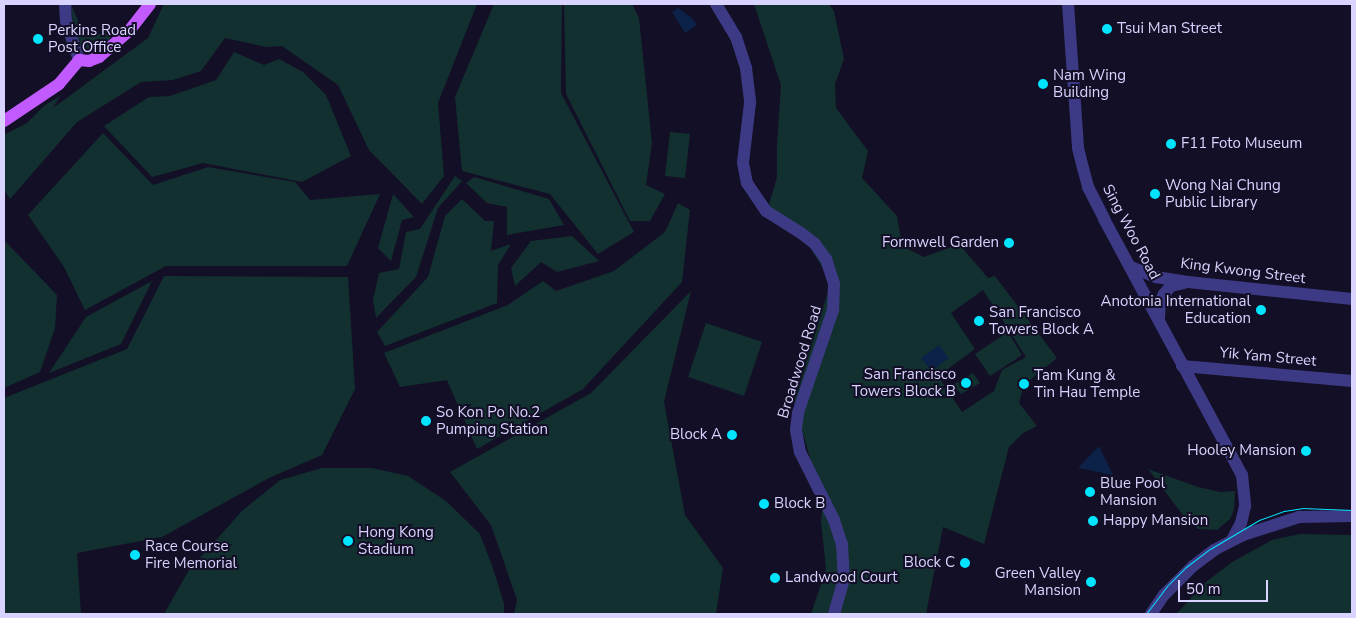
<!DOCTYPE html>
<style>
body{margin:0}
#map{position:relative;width:1356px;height:618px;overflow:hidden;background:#130f26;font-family:"Nunito Sans",sans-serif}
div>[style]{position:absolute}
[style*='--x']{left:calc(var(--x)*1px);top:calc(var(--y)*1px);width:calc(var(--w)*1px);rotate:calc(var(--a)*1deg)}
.green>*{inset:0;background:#12302f}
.water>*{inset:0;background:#0c2248}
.minor>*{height:12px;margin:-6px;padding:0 6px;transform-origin:6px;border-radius:6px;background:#3d3a85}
.major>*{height:12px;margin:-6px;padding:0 6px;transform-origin:6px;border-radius:6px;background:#c25bff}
.tram>*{height:1px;margin:-0.5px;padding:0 0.5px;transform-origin:0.5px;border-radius:0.5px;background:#00e5ff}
.dots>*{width:14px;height:14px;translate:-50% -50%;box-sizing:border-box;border:2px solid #130f26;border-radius:50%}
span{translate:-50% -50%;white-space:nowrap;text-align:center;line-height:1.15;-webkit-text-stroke:4px #130f26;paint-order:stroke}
.poi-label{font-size:15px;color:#d9d4ff}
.left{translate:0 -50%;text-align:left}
.right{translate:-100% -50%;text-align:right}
.street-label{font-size:15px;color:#d9d4ff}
.frame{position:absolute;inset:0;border:5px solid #d9d4ff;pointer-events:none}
.scale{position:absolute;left:1178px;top:580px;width:90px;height:22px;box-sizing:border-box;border:2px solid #d9d4ff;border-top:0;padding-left:6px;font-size:15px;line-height:18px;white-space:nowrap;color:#d9d4ff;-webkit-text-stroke:4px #130f26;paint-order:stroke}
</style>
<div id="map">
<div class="green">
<div style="clip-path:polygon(71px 4px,79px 23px,86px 29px,94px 34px,105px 34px,114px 31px,115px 33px,103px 47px,87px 49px,81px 47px,74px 38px)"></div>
<div style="clip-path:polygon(164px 4px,477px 4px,438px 103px,444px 176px,422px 204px,369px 150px,338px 85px,282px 46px,266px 47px,225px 38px,201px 71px,173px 80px,141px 82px,77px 122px,10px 199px,4px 190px,4px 135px,27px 123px,45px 105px,60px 96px,53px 108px,148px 38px)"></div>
<div style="clip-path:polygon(494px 4px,562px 4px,561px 93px,634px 232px,598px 254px,550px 194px,462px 171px,455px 97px)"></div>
<div style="clip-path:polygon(564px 4px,632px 4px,639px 18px,652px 143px,646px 185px,665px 194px,650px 221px,630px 221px,566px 94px)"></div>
<div style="clip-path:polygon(evenodd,754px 4px,829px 4px,834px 11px,844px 59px,835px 84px,836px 108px,868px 151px,862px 178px,897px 216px,902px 246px,924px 257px,959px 244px,988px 278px,995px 276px,1057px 358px,1024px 385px,1019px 403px,1037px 426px,1023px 433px,1009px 447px,984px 544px,943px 527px,926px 614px,811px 614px,826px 569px,821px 521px,823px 503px,794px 402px,831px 282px,802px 234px,766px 215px,777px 177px,777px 145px,781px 85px,754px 4px,983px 290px,1026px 357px,1002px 370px,994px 391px,962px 412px,938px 376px,975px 349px,951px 313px,983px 290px)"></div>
<div style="clip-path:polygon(234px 52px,264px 65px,279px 59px,303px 72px,326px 95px,351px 156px,302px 182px,203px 163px,152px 177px,104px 126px,149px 97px,170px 96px,216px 80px)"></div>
<div style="clip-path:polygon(670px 132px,690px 134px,685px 178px,665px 176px)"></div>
<div style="clip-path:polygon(103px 133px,153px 185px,208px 167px,295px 182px,310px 200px,380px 194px,347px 266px,166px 266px,85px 310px,64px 267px,28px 215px)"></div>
<div style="clip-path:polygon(455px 176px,462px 181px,438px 208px,416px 277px,376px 318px,373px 300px,379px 273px,399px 269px,406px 232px,420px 229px)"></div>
<div style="clip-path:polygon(474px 177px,549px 199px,564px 225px,507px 235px,507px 207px,487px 203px,466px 183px)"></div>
<div style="clip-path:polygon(393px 194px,414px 217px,402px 220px,391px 261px,378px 248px)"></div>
<div style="clip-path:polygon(462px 199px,485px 221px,494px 221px,491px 251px,511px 244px,498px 265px,497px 303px,385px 346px,377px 332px,428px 277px,445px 216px)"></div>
<div style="clip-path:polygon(678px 203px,690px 210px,682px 282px,583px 389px,477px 449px,447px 380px,400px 387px,384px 353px,508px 305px,543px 281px,556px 291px,614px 271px,665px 232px)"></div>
<div style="clip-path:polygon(572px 236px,599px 261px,557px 272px,541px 262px,515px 286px,511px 268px,531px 241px)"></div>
<div style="clip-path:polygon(4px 240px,57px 295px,55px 328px,40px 372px,4px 388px)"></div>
<div style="clip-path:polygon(164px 276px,348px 277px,355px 389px,322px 455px,269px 478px,162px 537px,77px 553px,81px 614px,4px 614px,4px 398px,127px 349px)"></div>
<div style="clip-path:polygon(152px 281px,121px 344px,49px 373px,86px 317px)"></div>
<div style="clip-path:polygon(691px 291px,664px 402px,685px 515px,723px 568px,716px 614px,514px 614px,517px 600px,491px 525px,450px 472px,591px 393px)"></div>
<div style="clip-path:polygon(706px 323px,762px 342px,744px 396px,688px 377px)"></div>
<div style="clip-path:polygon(1008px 332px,1022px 355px,990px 376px,975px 354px)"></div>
<div style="clip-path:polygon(973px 373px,980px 383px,961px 394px,953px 385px)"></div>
<div style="clip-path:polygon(322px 468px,372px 468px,408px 476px,446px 501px,480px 534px,493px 568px,504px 604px,504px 614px,164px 614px,189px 570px,242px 511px,280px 480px)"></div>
<div style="clip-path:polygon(1148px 469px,1198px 487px,1220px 492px,1235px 491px,1234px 510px,1230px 519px,1217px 530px,1198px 529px,1182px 514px)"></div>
<div style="clip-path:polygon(1300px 534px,1352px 535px,1352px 614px,1176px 614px,1206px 582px,1232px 562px,1272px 540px)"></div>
</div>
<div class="water">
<div style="clip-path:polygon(678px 8px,693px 19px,697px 25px,685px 33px,672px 12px)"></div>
<div style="clip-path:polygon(939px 345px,949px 358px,931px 371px,921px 358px)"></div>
<div style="clip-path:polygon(1099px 446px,1113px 475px,1078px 468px)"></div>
</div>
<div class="minor">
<div style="--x:65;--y:4;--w:17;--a:87"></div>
<div style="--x:66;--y:21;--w:41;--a:71.6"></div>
<div style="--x:716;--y:4;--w:39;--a:59"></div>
<div style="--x:736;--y:37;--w:33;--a:72"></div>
<div style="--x:746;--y:68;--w:35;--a:83"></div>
<div style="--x:750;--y:103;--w:60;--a:96.7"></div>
<div style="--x:743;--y:163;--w:20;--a:79"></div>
<div style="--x:747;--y:183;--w:34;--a:56"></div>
<div style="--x:766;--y:211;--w:41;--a:32.2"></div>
<div style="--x:801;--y:233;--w:18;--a:38"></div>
<div style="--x:815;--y:244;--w:19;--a:54"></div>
<div style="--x:826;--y:259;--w:26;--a:72"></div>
<div style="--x:834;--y:284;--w:26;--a:92"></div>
<div style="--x:833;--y:310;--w:109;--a:108.8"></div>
<div style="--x:798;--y:413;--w:17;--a:97"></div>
<div style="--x:796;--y:430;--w:22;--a:80"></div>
<div style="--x:800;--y:452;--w:76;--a:63.4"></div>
<div style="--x:834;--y:520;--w:25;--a:72"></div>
<div style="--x:842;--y:544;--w:35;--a:87"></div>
<div style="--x:844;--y:579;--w:36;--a:106"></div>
<div style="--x:1068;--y:4;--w:144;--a:86"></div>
<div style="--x:1078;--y:148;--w:21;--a:76"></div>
<div style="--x:1083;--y:168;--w:20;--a:75"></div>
<div style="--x:1088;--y:187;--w:36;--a:63"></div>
<div style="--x:1104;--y:219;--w:291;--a:61.7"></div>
<div style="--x:1242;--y:475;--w:31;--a:84"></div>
<div style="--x:1245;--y:506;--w:17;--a:103"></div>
<div style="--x:1241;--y:523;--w:19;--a:118"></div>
<div style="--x:1131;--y:267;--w:27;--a:22"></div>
<div style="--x:1156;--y:277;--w:32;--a:9"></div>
<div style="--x:1188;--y:282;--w:165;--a:5.9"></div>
<div style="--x:1159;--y:319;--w:17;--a:-87"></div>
<div style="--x:1160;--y:302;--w:9;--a:-63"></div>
<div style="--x:1164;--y:294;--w:11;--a:-49"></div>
<div style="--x:1171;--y:286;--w:13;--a:-13"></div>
<div style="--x:1182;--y:366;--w:171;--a:5"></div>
<div style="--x:1151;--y:614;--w:23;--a:-56"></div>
<div style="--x:1164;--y:595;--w:41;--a:-45"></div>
<div style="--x:1193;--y:566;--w:26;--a:-37"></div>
<div style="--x:1214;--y:550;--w:33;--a:-27"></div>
<div style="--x:1243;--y:535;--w:59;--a:-17.8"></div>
<div style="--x:1299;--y:517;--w:53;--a:-1.1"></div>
</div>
<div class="major">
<div style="--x:4;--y:121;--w:66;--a:-33.9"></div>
<div style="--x:59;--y:84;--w:31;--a:-50"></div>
<div style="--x:79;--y:60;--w:10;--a:6"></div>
<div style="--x:89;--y:61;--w:11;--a:-22"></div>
<div style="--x:99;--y:57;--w:40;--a:-41"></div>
<div style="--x:129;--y:31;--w:34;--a:-52"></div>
</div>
<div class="tram">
<div style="--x:1146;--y:614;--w:35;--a:-53"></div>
<div style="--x:1167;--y:586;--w:27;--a:-45"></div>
<div style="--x:1186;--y:567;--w:30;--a:-37"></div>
<div style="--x:1210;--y:549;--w:57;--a:-30.6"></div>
<div style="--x:1259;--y:520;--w:27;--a:-20"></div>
<div style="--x:1284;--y:511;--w:18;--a:-9"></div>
<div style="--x:1302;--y:508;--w:50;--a:2.3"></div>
</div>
<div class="dots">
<div style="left:1107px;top:29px;background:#00e5ff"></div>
<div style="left:38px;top:39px;background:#00e5ff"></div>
<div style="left:1043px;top:84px;background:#00e5ff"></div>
<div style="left:1171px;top:144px;background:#00e5ff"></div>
<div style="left:1155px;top:194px;background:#00e5ff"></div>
<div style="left:1009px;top:243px;background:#00e5ff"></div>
<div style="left:1261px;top:310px;background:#00e5ff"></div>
<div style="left:979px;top:321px;background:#00e5ff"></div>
<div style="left:966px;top:383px;background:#00e5ff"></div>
<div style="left:1024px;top:384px;background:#00e5ff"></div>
<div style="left:426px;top:421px;background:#00e5ff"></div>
<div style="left:732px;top:435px;background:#00e5ff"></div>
<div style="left:1306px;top:451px;background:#00e5ff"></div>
<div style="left:1090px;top:492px;background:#00e5ff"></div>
<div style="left:764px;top:504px;background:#00e5ff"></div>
<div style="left:1093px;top:521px;background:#00e5ff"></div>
<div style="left:348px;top:541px;background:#00e5ff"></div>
<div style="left:135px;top:555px;background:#00e5ff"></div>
<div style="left:965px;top:563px;background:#00e5ff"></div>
<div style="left:775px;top:578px;background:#00e5ff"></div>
<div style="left:1091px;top:582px;background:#00e5ff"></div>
</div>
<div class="poi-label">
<span class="left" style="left:1117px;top:29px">Tsui Man Street</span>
<span class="left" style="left:48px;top:39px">Perkins Road<br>Post Office</span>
<span class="left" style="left:1053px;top:84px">Nam Wing<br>Building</span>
<span class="left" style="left:1181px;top:144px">F11 Foto Museum</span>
<span class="left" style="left:1165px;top:194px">Wong Nai Chung<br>Public Library</span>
<span class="right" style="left:999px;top:243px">Formwell Garden</span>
<span class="right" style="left:1251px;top:310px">Anotonia International<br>Education</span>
<span class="left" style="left:989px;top:321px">San Francisco<br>Towers Block A</span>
<span class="right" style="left:956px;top:383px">San Francisco<br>Towers Block B</span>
<span class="left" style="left:1034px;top:384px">Tam Kung &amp;<br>Tin Hau Temple</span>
<span class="left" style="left:436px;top:421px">So Kon Po No.2<br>Pumping Station</span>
<span class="right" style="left:722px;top:435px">Block A</span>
<span class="right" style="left:1296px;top:451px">Hooley Mansion</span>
<span class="left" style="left:1100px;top:492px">Blue Pool<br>Mansion</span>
<span class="left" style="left:774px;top:504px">Block B</span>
<span class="left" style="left:1103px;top:521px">Happy Mansion</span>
<span class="left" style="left:358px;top:541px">Hong Kong<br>Stadium</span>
<span class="left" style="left:145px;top:555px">Race Course<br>Fire Memorial</span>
<span class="right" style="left:955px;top:563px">Block C</span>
<span class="right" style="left:1081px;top:582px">Green Valley<br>Mansion</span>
<span class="left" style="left:785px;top:578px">Landwood Court</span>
</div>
<div class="street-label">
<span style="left:1131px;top:232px;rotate:62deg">Sing Woo Road</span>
<span style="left:1243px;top:271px;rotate:7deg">King Kwong Street</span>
<span style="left:1268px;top:357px;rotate:5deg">Yik Yam Street</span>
<span style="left:800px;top:362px;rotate:-73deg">Broadwood Road</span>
</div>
<div class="frame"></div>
<div class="scale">50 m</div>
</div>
